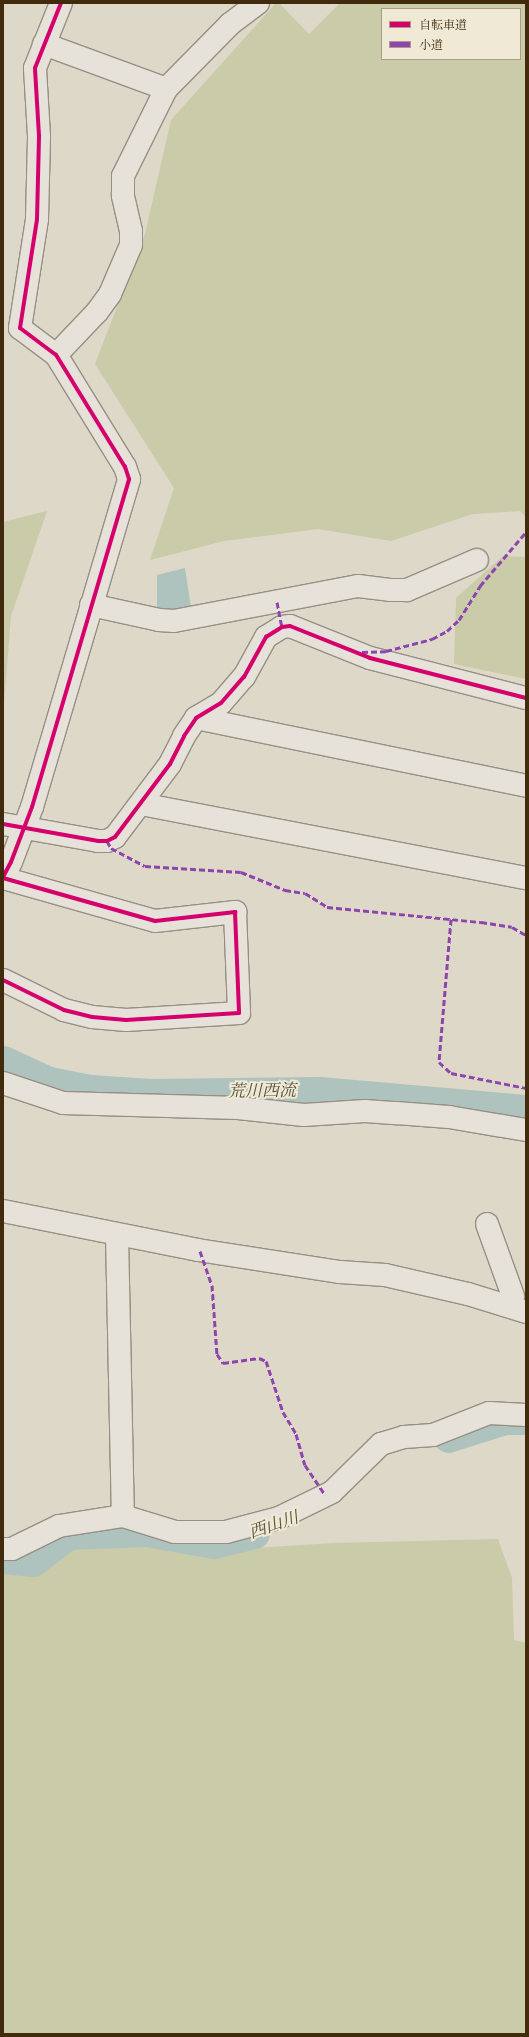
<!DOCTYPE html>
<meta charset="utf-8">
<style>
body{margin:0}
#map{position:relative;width:529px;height:2037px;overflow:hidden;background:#ded8c8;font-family:Vollkorn,"Noto Serif JP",serif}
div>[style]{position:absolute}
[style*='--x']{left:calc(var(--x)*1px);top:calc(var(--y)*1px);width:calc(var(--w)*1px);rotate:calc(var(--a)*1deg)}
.green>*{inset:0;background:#c9cba9}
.water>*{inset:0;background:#aec3be}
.river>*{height:29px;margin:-14.5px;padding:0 14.5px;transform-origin:14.5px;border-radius:14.5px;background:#aec3be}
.roads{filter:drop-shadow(1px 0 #968f83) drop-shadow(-1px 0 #968f83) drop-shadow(0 1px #968f83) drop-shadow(0 -1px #968f83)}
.minor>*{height:22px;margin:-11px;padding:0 11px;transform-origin:11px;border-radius:11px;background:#e6e2da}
.quiet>*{height:3px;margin-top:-1.5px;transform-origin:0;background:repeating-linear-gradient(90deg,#8e44ad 0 6px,transparent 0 9px)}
.cycleway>*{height:4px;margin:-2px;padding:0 2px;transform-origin:2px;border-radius:2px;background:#d6006c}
span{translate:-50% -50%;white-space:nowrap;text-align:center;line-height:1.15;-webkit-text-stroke:4px #efe9d5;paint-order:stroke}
.water-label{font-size:17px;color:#584f38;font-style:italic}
.frame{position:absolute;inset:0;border:4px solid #422b0d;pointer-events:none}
.legend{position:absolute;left:381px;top:8px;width:140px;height:52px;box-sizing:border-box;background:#efe9d5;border:1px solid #aa9d85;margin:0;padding:5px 7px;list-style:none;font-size:12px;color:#422b0d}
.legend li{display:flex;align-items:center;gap:8px;height:20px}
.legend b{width:20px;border:1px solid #aa9d85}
</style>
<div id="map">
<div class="green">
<div style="clip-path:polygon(evenodd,276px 3px,279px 3px,309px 34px,340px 3px,526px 3px,526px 517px,520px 511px,473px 514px,391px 541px,318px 529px,224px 541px,150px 560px,174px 488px,95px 364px,145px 234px,171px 120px,276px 3px,382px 9px,520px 9px,520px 59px,382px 59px,382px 9px)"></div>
<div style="clip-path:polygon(47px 511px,11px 616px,3px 716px,3px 522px)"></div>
<div style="clip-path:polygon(503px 556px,526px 557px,526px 679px,454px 664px,456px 598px)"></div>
<div style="clip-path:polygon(498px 1539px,512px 1578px,514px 1640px,526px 1643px,526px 2034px,3px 2034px,3px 1569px,30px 1569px,73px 1546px,141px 1540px,221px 1550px,334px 1543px)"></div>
</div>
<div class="water">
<div style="clip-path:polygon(185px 568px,191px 608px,170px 612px,157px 610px,157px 575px)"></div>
</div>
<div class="river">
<div style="--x:3;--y:1060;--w:51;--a:24.5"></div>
<div style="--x:49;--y:1081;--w:42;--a:11"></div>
<div style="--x:90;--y:1089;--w:61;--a:3.8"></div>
<div style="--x:151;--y:1093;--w:168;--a:-0.7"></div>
<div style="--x:319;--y:1091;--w:208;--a:5"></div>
<div style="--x:448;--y:1438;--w:60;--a:-17.5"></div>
<div style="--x:505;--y:1420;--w:21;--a:0"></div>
<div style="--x:3;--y:1559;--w:30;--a:6"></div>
<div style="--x:33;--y:1562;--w:44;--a:-37.6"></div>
<div style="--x:68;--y:1535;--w:77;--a:-2.2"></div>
<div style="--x:145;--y:1532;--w:70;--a:9.9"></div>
<div style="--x:214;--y:1544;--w:42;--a:-13.7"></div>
</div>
<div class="roads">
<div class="minor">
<div style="--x:44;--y:44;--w:130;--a:20.2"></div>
<div style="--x:56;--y:355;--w:59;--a:-46.4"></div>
<div style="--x:97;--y:312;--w:22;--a:-54"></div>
<div style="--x:110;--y:294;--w:53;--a:-66.8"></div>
<div style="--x:131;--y:245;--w:14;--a:-90"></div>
<div style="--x:131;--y:231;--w:37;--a:-103"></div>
<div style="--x:123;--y:195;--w:19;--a:-90"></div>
<div style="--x:123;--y:176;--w:97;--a:-63.7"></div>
<div style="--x:166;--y:89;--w:91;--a:-45.4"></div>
<div style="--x:230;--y:24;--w:35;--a:-37"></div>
<div style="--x:91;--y:605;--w:70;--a:12.4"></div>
<div style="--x:159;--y:620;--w:15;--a:4"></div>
<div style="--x:174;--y:621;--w:187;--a:-10.8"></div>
<div style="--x:358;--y:586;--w:32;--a:7"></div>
<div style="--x:390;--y:590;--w:17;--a:0"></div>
<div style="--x:407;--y:590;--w:76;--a:-23.2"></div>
<div style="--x:196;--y:718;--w:337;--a:11.6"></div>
<div style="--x:141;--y:804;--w:392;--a:10.9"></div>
<div style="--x:3;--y:824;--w:97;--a:10.1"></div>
<div style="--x:98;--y:841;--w:9;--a:0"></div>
<div style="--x:107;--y:841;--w:9;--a:-27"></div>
<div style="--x:115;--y:837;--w:91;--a:-53"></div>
<div style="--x:170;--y:764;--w:31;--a:-63"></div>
<div style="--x:184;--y:736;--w:22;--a:-56"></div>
<div style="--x:196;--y:718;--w:29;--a:-31"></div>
<div style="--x:221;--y:703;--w:35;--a:-49"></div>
<div style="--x:244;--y:677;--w:46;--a:-61.2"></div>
<div style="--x:266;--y:637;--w:19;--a:-32"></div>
<div style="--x:282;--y:627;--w:8;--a:-7"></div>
<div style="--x:290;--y:626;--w:86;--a:21.8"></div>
<div style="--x:370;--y:658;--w:161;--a:14.4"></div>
<div style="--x:3;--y:877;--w:17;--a:-62"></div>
<div style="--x:11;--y:862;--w:59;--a:-69.1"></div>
<div style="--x:32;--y:807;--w:342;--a:-73.5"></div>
<div style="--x:129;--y:479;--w:13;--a:-108"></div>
<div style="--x:125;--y:467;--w:132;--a:-121.6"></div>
<div style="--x:56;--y:355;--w:45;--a:-143.1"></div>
<div style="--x:20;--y:328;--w:110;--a:-81.1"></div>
<div style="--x:37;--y:219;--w:83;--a:-88.6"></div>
<div style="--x:39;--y:136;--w:68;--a:-93.4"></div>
<div style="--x:35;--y:68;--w:70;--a:-68.2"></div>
<div style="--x:3;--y:878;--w:158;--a:15.8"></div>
<div style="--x:155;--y:921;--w:81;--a:-6.4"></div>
<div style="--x:235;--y:912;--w:101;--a:87.7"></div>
<div style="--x:239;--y:1013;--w:113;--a:176.5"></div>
<div style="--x:126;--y:1020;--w:34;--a:-175"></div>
<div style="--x:92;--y:1017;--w:29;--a:-166"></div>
<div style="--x:64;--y:1010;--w:68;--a:-153.8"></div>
<div style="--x:3;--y:1083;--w:63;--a:18.4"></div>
<div style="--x:63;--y:1103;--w:175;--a:1.6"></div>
<div style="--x:238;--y:1108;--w:66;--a:6.1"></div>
<div style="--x:304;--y:1115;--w:61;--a:-3.8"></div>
<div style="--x:365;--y:1111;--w:31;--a:4"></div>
<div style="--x:396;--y:1113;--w:53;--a:4.3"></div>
<div style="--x:449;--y:1117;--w:78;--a:9.6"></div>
<div style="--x:3;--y:1211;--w:199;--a:11.3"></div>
<div style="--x:198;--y:1250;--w:144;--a:8.8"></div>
<div style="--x:340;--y:1272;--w:45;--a:3.8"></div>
<div style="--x:385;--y:1275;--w:85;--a:12.9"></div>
<div style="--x:468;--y:1294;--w:61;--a:17.2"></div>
<div style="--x:487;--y:1224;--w:77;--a:70.1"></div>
<div style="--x:117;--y:1235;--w:281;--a:88.8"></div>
<div style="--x:3;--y:1549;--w:9;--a:0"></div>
<div style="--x:12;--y:1549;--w:52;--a:-26.1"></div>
<div style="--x:59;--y:1526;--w:65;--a:-8.9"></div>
<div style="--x:123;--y:1516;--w:54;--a:17.1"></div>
<div style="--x:175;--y:1532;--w:51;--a:0"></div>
<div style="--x:226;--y:1532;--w:55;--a:-14.8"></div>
<div style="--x:279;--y:1518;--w:59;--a:-26.1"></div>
<div style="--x:332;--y:1492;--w:69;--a:-44.4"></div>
<div style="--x:381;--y:1444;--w:24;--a:-17"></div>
<div style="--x:404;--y:1437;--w:29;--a:-4"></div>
<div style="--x:433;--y:1435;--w:60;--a:-21.4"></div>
<div style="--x:489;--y:1413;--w:37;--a:3"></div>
</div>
</div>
<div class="quiet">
<div style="--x:277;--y:602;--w:25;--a:79"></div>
<div style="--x:362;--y:652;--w:24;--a:-2"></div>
<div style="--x:386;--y:651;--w:48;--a:-14.6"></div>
<div style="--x:432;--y:639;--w:17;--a:-28"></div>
<div style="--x:447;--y:631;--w:16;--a:-43"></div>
<div style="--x:459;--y:620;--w:40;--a:-58"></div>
<div style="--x:480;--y:586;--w:71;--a:-49.6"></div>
<div style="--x:107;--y:841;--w:8;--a:60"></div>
<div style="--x:111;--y:848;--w:38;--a:28"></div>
<div style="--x:145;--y:866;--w:96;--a:3.6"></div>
<div style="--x:241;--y:872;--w:48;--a:22.2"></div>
<div style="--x:285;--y:890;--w:20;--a:9"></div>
<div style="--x:305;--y:893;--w:26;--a:32"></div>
<div style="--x:327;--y:907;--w:155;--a:5.6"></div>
<div style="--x:481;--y:922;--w:31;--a:9"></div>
<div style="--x:512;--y:927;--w:16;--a:30"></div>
<div style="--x:451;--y:919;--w:144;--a:94.8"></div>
<div style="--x:439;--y:1062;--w:16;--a:43"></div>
<div style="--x:451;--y:1073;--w:76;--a:11.3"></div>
<div style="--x:200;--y:1251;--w:36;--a:71"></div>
<div style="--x:212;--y:1285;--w:69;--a:85.9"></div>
<div style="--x:217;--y:1354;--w:11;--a:56"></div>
<div style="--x:223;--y:1363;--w:36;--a:-8"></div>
<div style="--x:259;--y:1358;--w:8;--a:23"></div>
<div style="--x:266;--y:1361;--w:54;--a:71.6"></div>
<div style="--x:283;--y:1412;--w:26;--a:59"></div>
<div style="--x:296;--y:1434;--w:32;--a:74"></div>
<div style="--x:305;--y:1465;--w:36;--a:56"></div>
</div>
<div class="cycleway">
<div style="--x:3;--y:824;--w:97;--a:10.1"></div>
<div style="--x:98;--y:841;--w:9;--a:0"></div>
<div style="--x:107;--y:841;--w:9;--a:-27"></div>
<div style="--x:115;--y:837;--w:91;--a:-53"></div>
<div style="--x:170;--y:764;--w:31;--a:-63"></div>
<div style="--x:184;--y:736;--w:22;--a:-56"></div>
<div style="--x:196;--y:718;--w:29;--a:-31"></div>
<div style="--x:221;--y:703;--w:35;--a:-49"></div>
<div style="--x:244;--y:677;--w:46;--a:-61.2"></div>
<div style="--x:266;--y:637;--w:19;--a:-32"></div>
<div style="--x:282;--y:627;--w:8;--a:-7"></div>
<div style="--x:290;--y:626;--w:86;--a:21.8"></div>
<div style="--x:370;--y:658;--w:161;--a:14.4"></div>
<div style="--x:3;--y:877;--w:17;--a:-62"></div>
<div style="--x:11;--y:862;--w:59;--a:-69.1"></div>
<div style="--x:32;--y:807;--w:342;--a:-73.5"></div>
<div style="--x:129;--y:479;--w:13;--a:-108"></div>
<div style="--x:125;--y:467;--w:132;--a:-121.6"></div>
<div style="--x:56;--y:355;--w:45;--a:-143.1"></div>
<div style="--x:20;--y:328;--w:110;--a:-81.1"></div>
<div style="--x:37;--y:219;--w:83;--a:-88.6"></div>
<div style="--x:39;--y:136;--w:68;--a:-93.4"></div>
<div style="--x:35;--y:68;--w:70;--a:-68.2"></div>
<div style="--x:3;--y:878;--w:158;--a:15.8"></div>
<div style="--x:155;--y:921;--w:81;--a:-6.4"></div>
<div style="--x:235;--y:912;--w:101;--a:87.7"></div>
<div style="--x:239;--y:1013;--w:113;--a:176.5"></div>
<div style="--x:126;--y:1020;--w:34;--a:-175"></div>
<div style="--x:92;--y:1017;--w:29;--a:-166"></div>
<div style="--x:64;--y:1010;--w:68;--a:-153.8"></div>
</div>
<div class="water-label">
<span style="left:262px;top:1092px;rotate:-1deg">荒川西流</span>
<span style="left:274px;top:1526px;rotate:-19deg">西山川</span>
</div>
<div class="frame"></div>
<ul class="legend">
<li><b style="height:5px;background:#d6006c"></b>自転車道</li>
<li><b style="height:5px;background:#8e44ad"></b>小道</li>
</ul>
</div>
